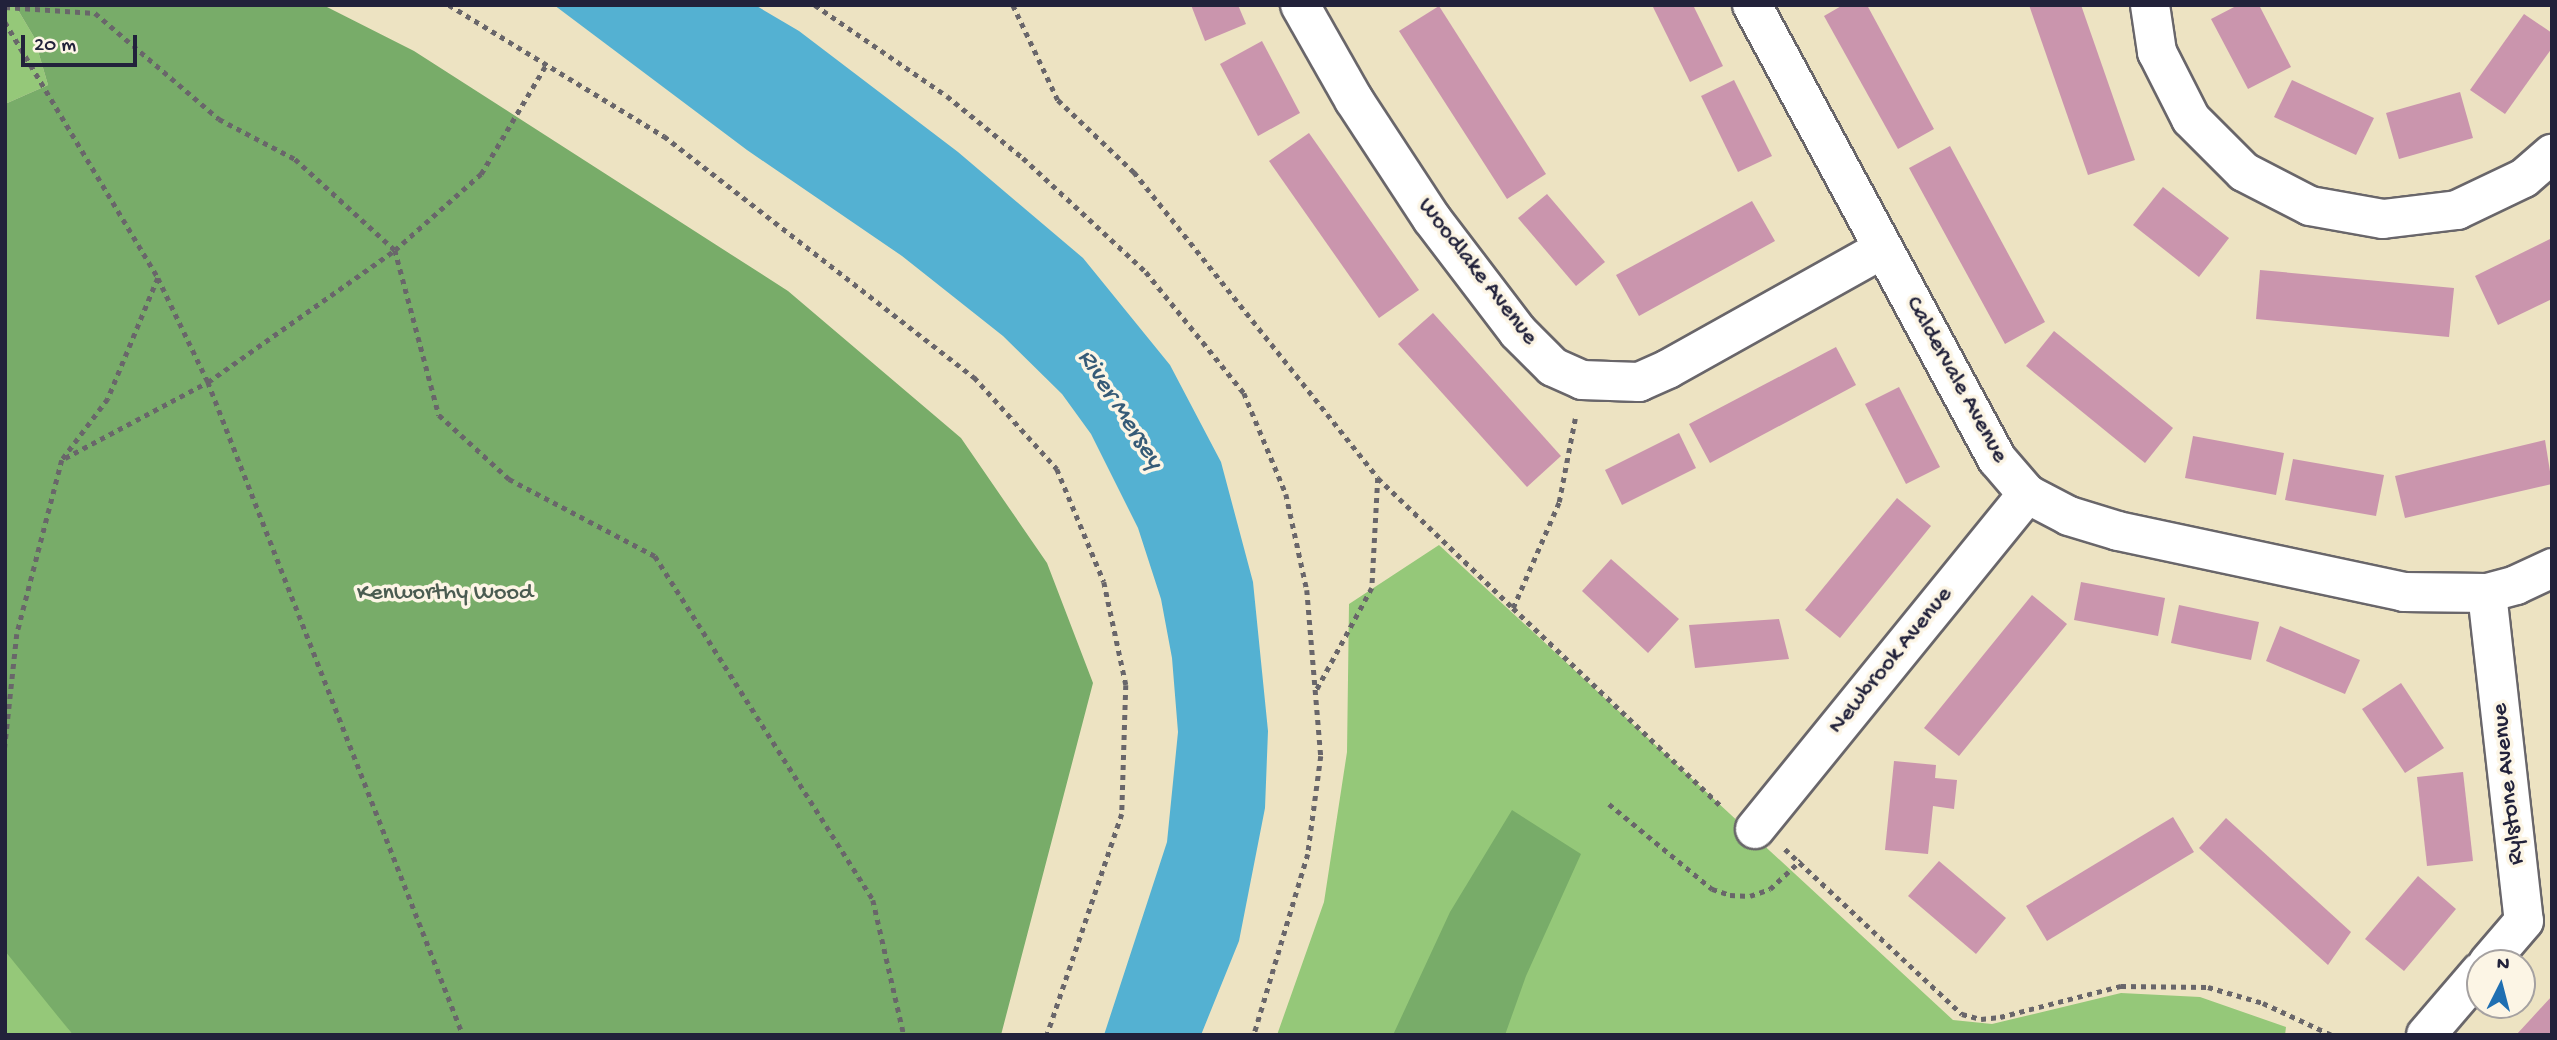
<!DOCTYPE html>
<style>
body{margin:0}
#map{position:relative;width:2557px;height:1040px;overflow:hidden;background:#ede3c2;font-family:"Gochi Hand",sans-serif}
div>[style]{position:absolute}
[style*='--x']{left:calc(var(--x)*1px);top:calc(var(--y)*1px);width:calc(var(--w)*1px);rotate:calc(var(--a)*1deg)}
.green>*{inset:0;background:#95c879}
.forest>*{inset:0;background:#78ac69}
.water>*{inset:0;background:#54b1d2}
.building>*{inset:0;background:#ca95ad}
.path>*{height:4.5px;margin-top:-2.25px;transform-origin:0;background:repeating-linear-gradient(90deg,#69666a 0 5px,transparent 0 10px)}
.roads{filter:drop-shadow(2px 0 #69666a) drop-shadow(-2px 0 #69666a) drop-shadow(0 2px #69666a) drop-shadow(0 -2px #69666a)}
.minor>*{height:38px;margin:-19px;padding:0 19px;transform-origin:19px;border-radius:19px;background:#fff}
span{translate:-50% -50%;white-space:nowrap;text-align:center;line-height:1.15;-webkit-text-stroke:7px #fcf5e5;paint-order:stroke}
.street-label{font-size:24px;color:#22223b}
.park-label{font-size:24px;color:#4a5c51}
.water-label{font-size:26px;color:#365b77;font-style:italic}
.frame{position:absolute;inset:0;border:7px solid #22223b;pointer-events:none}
.north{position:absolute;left:2466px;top:949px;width:70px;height:70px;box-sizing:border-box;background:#fcf5e5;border:2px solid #a5a1a1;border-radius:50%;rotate:6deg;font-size:19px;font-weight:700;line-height:28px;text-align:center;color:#22223b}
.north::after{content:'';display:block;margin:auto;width:24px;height:32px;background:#1f6fb2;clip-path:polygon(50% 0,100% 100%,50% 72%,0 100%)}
.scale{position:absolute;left:21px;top:35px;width:116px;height:32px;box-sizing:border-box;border:4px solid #22223b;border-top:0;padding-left:9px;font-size:21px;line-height:24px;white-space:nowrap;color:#22223b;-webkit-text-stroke:5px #fcf5e5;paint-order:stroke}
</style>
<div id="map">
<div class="green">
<div style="clip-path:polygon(5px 5px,15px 5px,34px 37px,48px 85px,5px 104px)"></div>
<div style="clip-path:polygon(1439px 545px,1953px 1020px,1992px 1024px,2121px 993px,2200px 997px,2286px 1027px,2285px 1035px,1277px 1035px,1324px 902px,1347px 752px,1349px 604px)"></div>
<div style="clip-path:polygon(5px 951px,11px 953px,73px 1035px,5px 1035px)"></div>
</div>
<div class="forest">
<div style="clip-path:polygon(15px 5px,323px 5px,414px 51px,788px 291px,961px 438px,1047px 563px,1093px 683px,1001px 1035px,73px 1035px,5px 951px,5px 104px,48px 85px,34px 37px)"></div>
<div style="clip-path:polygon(1512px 810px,1581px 854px,1526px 976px,1505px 1035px,1393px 1035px,1450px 912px)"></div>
</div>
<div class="water">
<div style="clip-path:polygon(554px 5px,755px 5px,799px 31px,958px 152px,1083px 258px,1170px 365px,1221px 462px,1253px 582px,1268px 731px,1265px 808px,1239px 941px,1201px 1035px,1104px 1035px,1167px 842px,1178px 732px,1172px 658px,1161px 599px,1138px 528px,1091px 434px,1062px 394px,1003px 336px,902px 256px,747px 150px)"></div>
</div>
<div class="building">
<div style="clip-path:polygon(1191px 5px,1238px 5px,1246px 24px,1205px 41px)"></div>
<div style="clip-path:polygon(1652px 5px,1693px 5px,1723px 66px,1690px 82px)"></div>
<div style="clip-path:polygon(1843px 5px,1867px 5px,1934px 129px,1898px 149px,1824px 16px)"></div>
<div style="clip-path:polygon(2029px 5px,2081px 5px,2135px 160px,2088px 175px)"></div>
<div style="clip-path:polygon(2238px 5px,2259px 5px,2291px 67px,2248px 89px,2211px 19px)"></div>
<div style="clip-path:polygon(1439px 6px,1546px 174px,1507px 199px,1399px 31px)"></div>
<div style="clip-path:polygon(2524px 14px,2552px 33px,2552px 48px,2505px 114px,2470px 90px)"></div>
<div style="clip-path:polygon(1262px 41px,1300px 113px,1258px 136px,1220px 64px)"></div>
<div style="clip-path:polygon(1734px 80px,1772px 156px,1738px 172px,1701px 96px)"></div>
<div style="clip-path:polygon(2292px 80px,2374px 118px,2356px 155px,2274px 117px)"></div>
<div style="clip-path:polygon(2460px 92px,2473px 138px,2399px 159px,2386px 113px)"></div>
<div style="clip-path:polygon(1309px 133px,1419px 290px,1379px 318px,1269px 161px)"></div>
<div style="clip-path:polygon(1950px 146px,2045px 322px,2005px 344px,1909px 168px)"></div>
<div style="clip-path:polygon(2163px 187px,2229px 238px,2199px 277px,2133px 225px)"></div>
<div style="clip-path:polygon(1547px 194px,1605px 262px,1576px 286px,1518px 218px)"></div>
<div style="clip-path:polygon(1752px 201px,1775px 241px,1639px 316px,1616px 275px)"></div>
<div style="clip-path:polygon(2552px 238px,2552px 299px,2498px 325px,2475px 276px)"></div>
<div style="clip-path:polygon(2260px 270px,2454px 288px,2449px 337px,2256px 319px)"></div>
<div style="clip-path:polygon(1433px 313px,1561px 456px,1527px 487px,1398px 344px)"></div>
<div style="clip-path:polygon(2054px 331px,2173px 428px,2145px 463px,2026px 366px)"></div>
<div style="clip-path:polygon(1836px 347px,1856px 385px,1710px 463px,1689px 424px)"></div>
<div style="clip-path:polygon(1899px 387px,1940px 467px,1906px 484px,1865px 404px)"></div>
<div style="clip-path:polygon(1679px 433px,1696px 468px,1622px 505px,1605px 470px)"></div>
<div style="clip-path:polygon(2193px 436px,2284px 453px,2276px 495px,2185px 478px)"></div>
<div style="clip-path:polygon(2545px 440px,2552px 484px,2405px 518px,2395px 476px)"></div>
<div style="clip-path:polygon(2293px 459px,2384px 475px,2376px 516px,2285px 500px)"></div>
<div style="clip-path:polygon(1897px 498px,1931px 526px,1840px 638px,1805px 610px)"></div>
<div style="clip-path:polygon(1611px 559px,1679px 619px,1648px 653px,1582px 591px)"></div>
<div style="clip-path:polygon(2081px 582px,2165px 598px,2158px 636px,2074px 620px)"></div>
<div style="clip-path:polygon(2032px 595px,2067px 624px,1959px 756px,1924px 728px)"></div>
<div style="clip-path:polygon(2179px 605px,2259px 622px,2251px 660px,2171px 643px)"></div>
<div style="clip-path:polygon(1779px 619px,1789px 659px,1695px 668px,1689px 625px)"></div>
<div style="clip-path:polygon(2280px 626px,2360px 660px,2345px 694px,2266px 661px)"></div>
<div style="clip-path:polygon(2401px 683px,2444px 748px,2405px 773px,2362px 709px)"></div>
<div style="clip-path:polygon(1894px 761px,1936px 765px,1935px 778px,1957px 780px,1954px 809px,1933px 806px,1928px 854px,1885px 850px)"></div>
<div style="clip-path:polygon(2463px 772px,2473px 861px,2427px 866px,2417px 777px)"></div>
<div style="clip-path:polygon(2173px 817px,2194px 852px,2047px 941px,2026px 906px)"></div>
<div style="clip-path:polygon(2226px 818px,2351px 932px,2328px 965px,2199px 848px)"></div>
<div style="clip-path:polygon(1939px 861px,2006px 918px,1976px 954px,1908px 896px)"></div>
<div style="clip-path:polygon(2418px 876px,2456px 909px,2404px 971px,2365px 939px)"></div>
<div style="clip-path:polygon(2552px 996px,2552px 1035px,2516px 1035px,2529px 1021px)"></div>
</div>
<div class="path">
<div style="--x:449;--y:5;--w:252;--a:31.4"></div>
<div style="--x:664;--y:136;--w:393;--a:37.9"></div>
<div style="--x:974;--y:377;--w:124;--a:47.9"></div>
<div style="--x:1057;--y:469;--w:122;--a:67.4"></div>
<div style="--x:1104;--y:582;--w:105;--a:77.9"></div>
<div style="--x:1126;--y:685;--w:129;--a:91.8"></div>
<div style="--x:1122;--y:814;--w:233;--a:108.7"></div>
<div style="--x:815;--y:5;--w:160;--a:34.6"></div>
<div style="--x:947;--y:96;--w:98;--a:39.2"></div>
<div style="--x:1023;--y:158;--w:168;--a:42.8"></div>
<div style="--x:1146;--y:272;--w:156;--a:51"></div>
<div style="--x:1244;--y:393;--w:109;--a:67.4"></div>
<div style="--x:1286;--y:494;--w:98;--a:77.7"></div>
<div style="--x:1307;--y:590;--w:167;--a:85.2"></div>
<div style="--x:1321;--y:756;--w:99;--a:97.6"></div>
<div style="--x:1308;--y:854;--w:189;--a:106.6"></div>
<div style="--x:1013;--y:5;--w:105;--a:64.7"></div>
<div style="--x:1058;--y:100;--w:105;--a:43.5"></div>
<div style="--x:1134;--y:172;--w:391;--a:51.4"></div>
<div style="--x:1378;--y:478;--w:110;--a:93.1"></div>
<div style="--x:1372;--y:588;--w:117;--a:118.5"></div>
<div style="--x:5;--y:7;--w:90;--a:3.8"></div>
<div style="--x:95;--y:13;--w:163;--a:40.5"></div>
<div style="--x:219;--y:119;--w:86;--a:27.8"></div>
<div style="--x:295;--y:159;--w:135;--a:42.3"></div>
<div style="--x:395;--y:250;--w:171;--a:75.1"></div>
<div style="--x:439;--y:415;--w:95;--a:42.4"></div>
<div style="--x:509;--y:479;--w:165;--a:27.8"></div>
<div style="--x:655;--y:556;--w:407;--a:57.6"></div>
<div style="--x:873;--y:900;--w:139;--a:77.1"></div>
<div style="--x:5;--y:22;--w:298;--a:59.1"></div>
<div style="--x:158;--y:278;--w:131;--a:112.5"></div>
<div style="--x:108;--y:399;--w:76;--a:127"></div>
<div style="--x:62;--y:460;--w:180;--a:104.5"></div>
<div style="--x:17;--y:634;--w:114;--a:96.1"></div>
<div style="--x:158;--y:278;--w:115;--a:64.3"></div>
<div style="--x:208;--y:382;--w:701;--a:68.67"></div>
<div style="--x:65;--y:458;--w:162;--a:-28"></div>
<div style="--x:208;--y:382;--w:229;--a:-35.2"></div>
<div style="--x:395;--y:250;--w:115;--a:-41.5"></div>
<div style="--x:481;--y:174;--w:127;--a:-59.2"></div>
<div style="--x:1378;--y:478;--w:187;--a:43.9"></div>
<div style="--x:1513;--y:608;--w:116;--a:-66.5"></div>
<div style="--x:1559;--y:502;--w:85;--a:-79.1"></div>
<div style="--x:1513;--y:608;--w:290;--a:43.6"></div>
<div style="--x:1609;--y:804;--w:134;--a:39.5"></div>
<div style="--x:1712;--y:889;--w:19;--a:18"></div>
<div style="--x:1730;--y:895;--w:20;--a:3"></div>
<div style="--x:1750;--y:896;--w:21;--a:-19"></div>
<div style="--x:1770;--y:889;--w:42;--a:-43.1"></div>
<div style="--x:1785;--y:849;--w:242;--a:43"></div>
<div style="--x:1962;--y:1014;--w:20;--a:15"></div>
<div style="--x:1981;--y:1019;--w:19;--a:-6"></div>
<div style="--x:2000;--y:1017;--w:125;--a:-14.4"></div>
<div style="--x:2121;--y:986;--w:87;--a:0.7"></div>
<div style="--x:2208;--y:987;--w:57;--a:16.2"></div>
<div style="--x:2263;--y:1003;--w:76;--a:24.9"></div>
</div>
<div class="roads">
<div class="minor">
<div style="--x:1300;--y:5;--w:109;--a:60.4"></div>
<div style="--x:1354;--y:100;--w:142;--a:56.8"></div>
<div style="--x:1432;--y:219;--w:142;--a:52.7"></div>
<div style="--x:1518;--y:332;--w:49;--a:45"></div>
<div style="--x:1553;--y:367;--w:32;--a:24"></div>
<div style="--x:1582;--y:380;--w:57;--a:2"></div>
<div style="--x:1639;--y:382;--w:32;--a:-24"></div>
<div style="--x:1668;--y:369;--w:246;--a:-29.2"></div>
<div style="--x:1752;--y:5;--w:516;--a:61.65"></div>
<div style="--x:1997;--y:459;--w:46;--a:49.4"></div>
<div style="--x:2027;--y:494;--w:47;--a:27.6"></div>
<div style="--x:2069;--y:516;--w:51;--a:17"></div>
<div style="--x:2118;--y:531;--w:292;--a:12"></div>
<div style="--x:2404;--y:592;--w:83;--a:0.7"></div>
<div style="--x:2487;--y:593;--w:30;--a:-15"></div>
<div style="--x:2516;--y:585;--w:40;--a:-25"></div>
<div style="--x:2150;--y:5;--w:48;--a:81.5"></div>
<div style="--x:2157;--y:52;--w:75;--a:63.1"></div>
<div style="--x:2191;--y:119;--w:75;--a:45"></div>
<div style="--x:2244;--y:172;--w:74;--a:27.3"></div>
<div style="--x:2310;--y:206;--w:74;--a:10.1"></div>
<div style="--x:2383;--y:219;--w:75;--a:-6.9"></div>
<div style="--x:2457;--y:210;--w:74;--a:-25.5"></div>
<div style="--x:2524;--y:178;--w:37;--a:-41"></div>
<div style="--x:2487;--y:593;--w:330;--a:83.6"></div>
<div style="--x:2524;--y:921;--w:55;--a:130.6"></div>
<div style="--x:1755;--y:829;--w:432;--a:-50.9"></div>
<div style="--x:2426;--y:1035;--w:83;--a:-49.4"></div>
</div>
</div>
<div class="street-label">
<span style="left:1477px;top:272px;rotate:52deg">Woodlake Avenue</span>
<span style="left:1956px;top:380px;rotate:61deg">Caldervale Avenue</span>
<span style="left:1891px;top:661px;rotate:-51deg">Newbrook Avenue</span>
<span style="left:2509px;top:784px;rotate:-96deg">Rylstone Avenue</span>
</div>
<div class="park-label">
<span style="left:445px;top:594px">Kenworthy Wood</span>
</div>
<div class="water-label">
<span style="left:1119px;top:410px;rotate:57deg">River Mersey</span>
</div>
<div class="frame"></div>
<div class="north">N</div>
<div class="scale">20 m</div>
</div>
